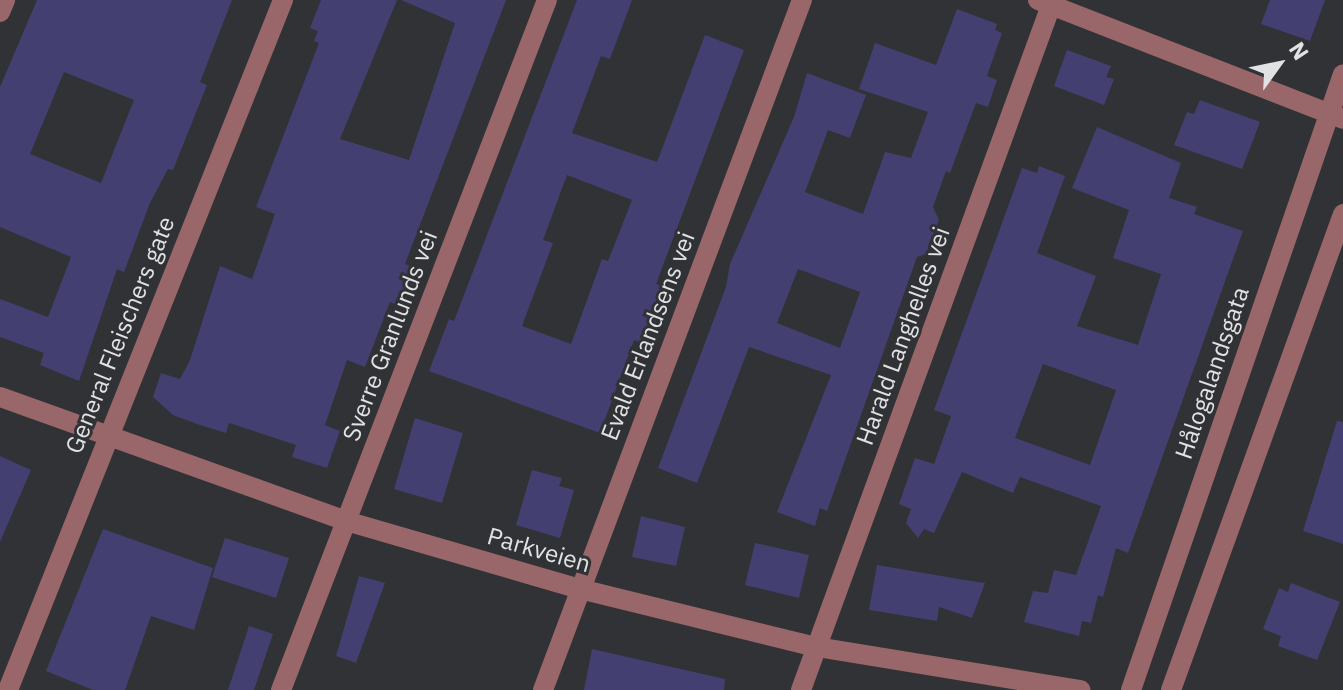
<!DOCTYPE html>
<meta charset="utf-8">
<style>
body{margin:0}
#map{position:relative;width:1343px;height:690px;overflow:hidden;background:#313235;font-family:"IBM Plex Sans",sans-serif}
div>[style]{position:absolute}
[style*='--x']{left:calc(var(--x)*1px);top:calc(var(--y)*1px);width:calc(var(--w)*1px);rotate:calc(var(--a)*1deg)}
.building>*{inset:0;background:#433f71}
.minor>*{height:20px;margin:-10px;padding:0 10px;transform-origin:10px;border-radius:10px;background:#996769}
span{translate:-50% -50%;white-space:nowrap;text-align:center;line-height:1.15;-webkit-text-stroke:6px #313235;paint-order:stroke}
.street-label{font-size:24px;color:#e1e2e4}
.north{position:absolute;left:1239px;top:24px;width:80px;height:80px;-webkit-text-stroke:6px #313235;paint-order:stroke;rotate:57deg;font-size:22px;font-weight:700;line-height:32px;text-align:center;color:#e1e2e4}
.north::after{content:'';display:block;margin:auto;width:28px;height:36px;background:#e1e2e4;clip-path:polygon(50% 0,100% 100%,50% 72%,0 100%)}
</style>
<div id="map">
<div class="building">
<div style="clip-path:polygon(evenodd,37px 0,232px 0,200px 82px,207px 85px,173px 170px,168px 169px,150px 203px,124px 272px,117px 269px,79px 381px,40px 365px,44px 353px,0 337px,0 299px,48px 317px,71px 257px,0 227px,0 87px,37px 0,64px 72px,134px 100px,101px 183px,30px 154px,64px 72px)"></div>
<div style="clip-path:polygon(321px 0,397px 0,340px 139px,409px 160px,455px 23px,401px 0,506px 0,405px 264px,419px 270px,404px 308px,390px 302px,365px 367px,347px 360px,325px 425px,340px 431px,327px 468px,292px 457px,296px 445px,229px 423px,226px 433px,197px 424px,173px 415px,153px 397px,161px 373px,180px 379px,190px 360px,220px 266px,252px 279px,275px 214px,256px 207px,319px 43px,314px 41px,318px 31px,310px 28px)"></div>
<div style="clip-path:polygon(evenodd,577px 0,632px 0,610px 59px,601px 56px,572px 133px,657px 162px,705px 35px,744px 50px,656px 284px,663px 286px,656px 304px,662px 306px,647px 345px,634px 340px,600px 433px,429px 371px,449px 319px,454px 321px,577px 0,567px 175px,632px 200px,608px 261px,602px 259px,571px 344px,522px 326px,553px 243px,543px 240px,567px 175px)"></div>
<div style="clip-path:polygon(1270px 0,1325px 0,1310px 41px,1261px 24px)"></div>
<div style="clip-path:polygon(evenodd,957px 9px,997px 24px,995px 30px,1002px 33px,987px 76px,997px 80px,988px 107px,976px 103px,950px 173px,946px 171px,933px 207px,939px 220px,926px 254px,917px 257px,827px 511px,820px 508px,815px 526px,777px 512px,831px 375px,749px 347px,697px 483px,658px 468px,726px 287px,730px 264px,794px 117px,807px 73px,866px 95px,850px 138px,828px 130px,805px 192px,863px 214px,885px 152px,911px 158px,928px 112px,859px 89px,875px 43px,936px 65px,957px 9px,798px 269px,860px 292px,840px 348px,777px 323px,798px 269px)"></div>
<div style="clip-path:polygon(1067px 50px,1111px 66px,1106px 77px,1114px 79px,1104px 105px,1054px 86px)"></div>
<div style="clip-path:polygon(1200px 100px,1260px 122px,1242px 169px,1174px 145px,1187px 112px,1194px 114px)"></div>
<div style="clip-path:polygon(evenodd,1097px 127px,1181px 163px,1169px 198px,1197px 207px,1194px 214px,1243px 231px,1128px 553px,1116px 548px,1103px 597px,1098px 595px,1091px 623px,1082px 621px,1079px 636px,1024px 622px,1033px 591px,1048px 593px,1054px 570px,1076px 575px,1101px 506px,1020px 477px,1013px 493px,962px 472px,934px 533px,924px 529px,918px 538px,906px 523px,911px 509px,899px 504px,915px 458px,934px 464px,951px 416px,934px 410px,1022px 168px,1037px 173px,1039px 166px,1065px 176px,1037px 253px,1096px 276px,1077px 326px,1138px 345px,1161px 274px,1113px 258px,1129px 210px,1072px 188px,1097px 127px,1043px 364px,1116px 390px,1090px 465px,1015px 438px,1043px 364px)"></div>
<div style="clip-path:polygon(415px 418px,463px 433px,442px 503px,394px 489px)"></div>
<div style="clip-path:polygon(1337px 421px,1343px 422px,1343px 544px,1303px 531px)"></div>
<div style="clip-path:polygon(0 456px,31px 470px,0 542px)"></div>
<div style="clip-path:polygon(532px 470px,562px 478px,559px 486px,574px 490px,560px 538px,516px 525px)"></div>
<div style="clip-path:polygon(641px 516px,685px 527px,676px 566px,632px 557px)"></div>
<div style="clip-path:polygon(103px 529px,213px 568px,194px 630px,151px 616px,125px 690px,93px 690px,46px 671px)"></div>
<div style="clip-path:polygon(225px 538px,289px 558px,276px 598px,212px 577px)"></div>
<div style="clip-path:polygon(755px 543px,809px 555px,799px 598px,745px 585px)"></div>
<div style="clip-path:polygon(877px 565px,959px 579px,985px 583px,972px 618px,939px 607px,937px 621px,869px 610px)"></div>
<div style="clip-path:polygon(359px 576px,385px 583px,356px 663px,336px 656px)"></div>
<div style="clip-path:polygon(1291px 583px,1340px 602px,1317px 660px,1278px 646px,1281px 636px,1263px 629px,1279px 588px,1288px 592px)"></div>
<div style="clip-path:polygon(249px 626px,273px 634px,254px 690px,228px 690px)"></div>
<div style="clip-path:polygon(592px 649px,725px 679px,724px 690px,584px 690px)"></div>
</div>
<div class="minor">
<div style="--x:1038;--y:0;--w:327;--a:21.3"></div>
<div style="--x:0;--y:12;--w:13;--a:-67"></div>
<div style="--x:0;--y:397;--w:368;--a:19.7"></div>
<div style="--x:346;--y:521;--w:244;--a:16.2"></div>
<div style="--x:580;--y:589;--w:244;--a:13.8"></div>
<div style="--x:817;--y:647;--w:267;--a:9.3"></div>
<div style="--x:8;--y:690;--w:743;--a:-68.27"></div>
<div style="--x:281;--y:690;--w:739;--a:-68.92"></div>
<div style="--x:543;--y:690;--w:737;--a:-69.43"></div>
<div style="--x:801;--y:690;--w:735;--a:-69.94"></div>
<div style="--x:1131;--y:690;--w:651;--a:-71.01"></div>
<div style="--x:1171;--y:690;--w:506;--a:-70.13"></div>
</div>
<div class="street-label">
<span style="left:120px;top:335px;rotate:-68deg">General Fleischers gate</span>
<span style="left:390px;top:336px;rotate:-69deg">Sverre Granlunds vei</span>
<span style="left:648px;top:336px;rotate:-69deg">Evald Erlandsens vei</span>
<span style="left:903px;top:336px;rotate:-70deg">Harald Langhelles vei</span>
<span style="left:1212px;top:373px;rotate:-71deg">Hålogalandsgata</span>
<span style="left:539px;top:550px;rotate:16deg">Parkveien</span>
</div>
<div class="north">N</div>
</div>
